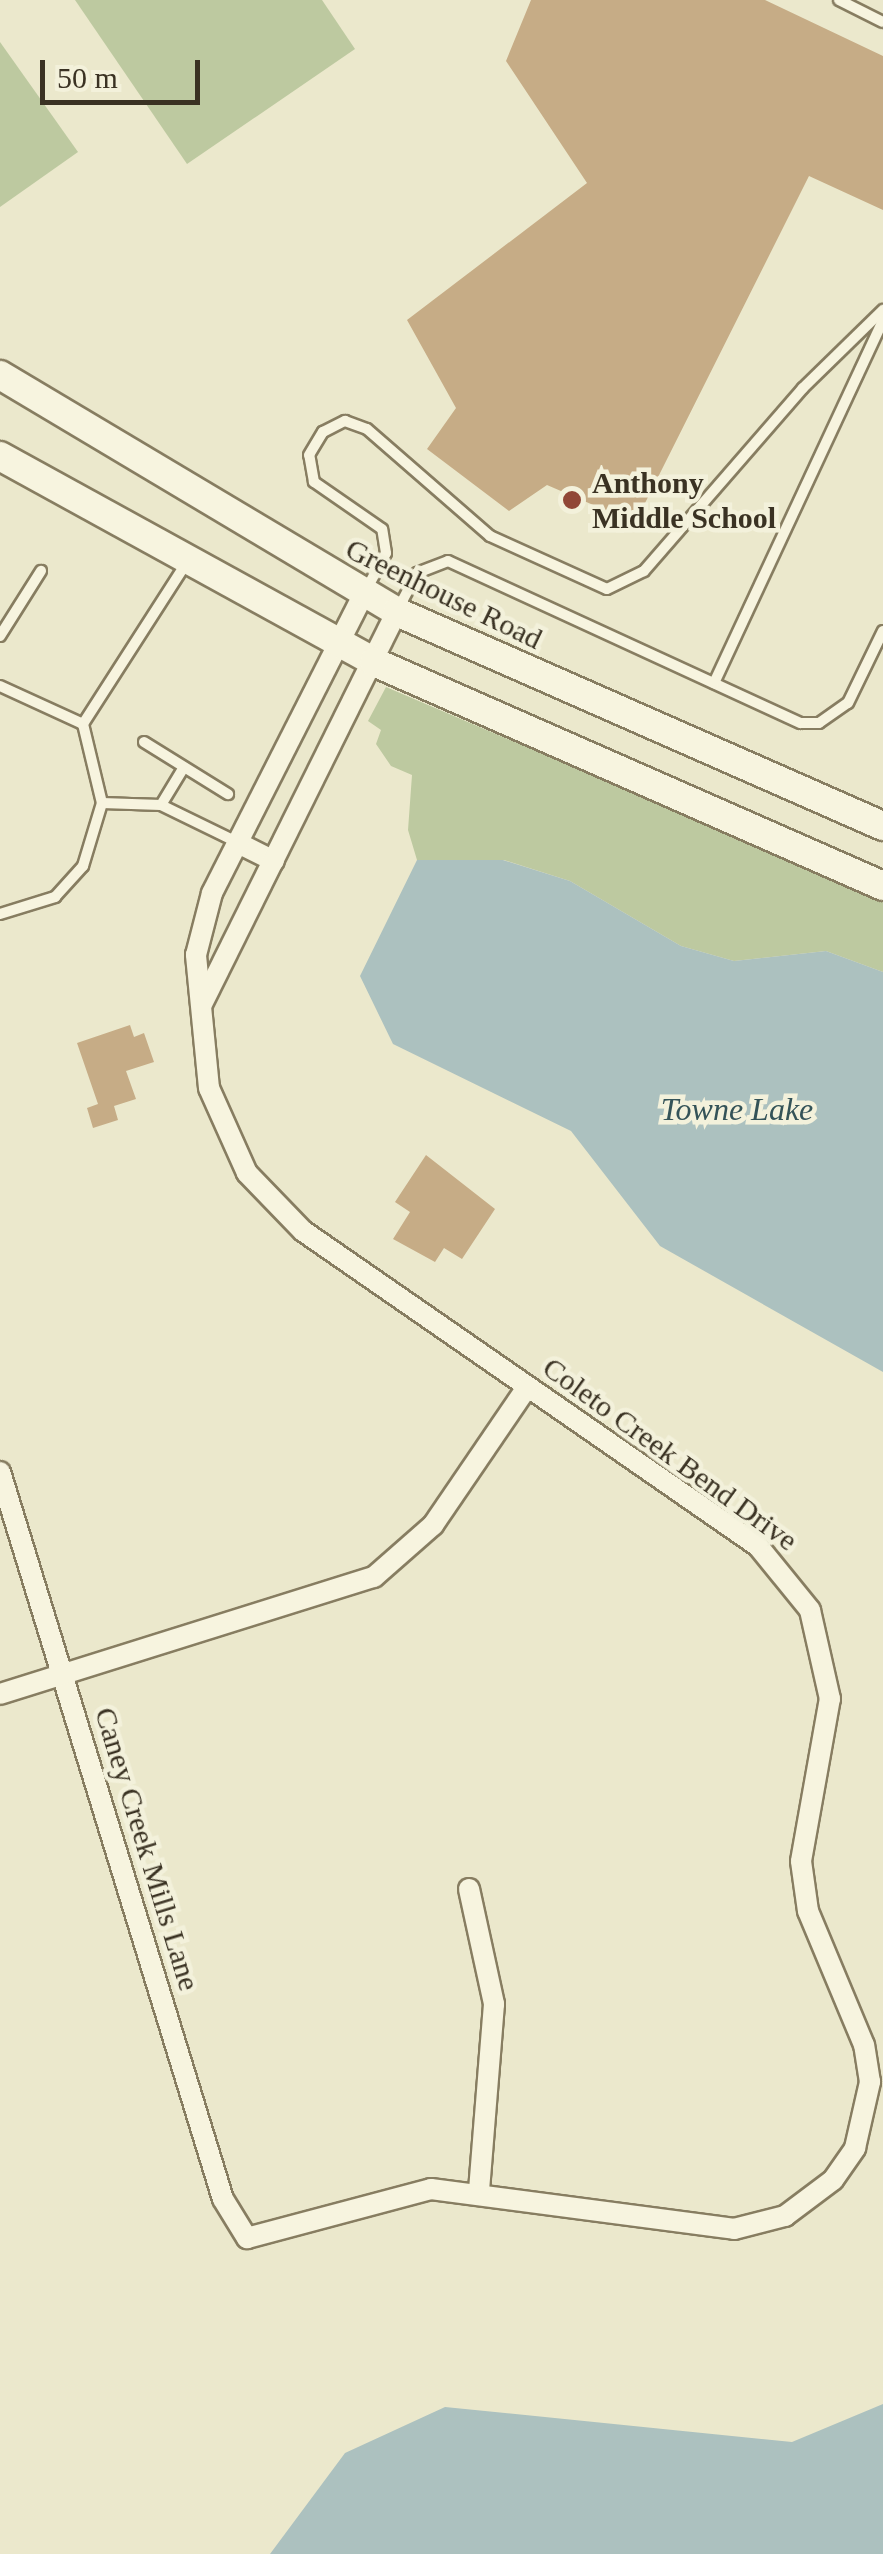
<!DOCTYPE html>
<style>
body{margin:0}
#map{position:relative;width:883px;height:2554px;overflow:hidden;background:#ebe8cc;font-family:Georgia,serif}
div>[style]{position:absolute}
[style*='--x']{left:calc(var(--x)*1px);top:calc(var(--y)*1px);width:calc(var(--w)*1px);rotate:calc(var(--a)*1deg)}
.green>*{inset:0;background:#bdc9a0}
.water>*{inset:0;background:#acc1bf}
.building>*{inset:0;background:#c6ac86}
.roads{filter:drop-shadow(2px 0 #877d61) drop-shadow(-2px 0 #877d61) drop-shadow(0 2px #877d61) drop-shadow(0 -2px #877d61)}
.service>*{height:10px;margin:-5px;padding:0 5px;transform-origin:5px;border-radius:5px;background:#f7f4df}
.minor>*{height:20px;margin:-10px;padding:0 10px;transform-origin:10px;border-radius:10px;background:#f7f4df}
.secondary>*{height:28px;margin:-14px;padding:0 14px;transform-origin:14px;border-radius:14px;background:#f7f4df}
.dots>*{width:28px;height:28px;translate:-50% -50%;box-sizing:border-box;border:5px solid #f3f1db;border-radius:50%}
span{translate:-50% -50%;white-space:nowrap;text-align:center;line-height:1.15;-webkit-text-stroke:9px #f3f1db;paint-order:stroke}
.poi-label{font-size:30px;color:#3a3223;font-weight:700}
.left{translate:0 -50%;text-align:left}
.street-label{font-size:30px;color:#3a3223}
.water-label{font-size:32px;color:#345358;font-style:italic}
.scale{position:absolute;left:40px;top:60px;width:160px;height:45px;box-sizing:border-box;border:5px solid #3a3223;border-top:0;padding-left:12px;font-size:30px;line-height:35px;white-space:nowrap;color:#3a3223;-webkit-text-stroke:8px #f3f1db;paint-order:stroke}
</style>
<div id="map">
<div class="green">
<div style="clip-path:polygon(75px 0,322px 0,355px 49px,187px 164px)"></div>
<div style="clip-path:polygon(0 42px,78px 152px,0 207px)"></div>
<div style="clip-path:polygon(386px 687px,883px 899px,883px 972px,826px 951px,734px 961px,681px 946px,570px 881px,504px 860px,417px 860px,408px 830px,412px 775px,391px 766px,376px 744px,381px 730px,368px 721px)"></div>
</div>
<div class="water">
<div style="clip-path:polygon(417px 860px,503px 860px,570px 881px,681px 946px,734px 961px,826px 951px,883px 972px,883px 1372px,660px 1246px,571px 1131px,393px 1044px,360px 976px)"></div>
<div style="clip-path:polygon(883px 2404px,883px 2554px,270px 2554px,345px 2453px,445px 2407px,792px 2442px)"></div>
</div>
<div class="building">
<div style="clip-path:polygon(531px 0,765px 0,883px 56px,883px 210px,809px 176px,635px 523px,547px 485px,509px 511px,427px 449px,456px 408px,407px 320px,587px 183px,506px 61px)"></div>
<div style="clip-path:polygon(130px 1025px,134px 1037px,144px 1033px,154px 1062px,126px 1071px,136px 1099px,114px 1106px,118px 1120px,93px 1128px,87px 1108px,98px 1104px,77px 1043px)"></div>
<div style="clip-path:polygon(426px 1155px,495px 1209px,462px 1259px,444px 1248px,435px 1262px,393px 1239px,410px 1212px,395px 1202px)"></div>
</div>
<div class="roads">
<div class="service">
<div style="--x:839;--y:0;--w:49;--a:26.6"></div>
<div style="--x:187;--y:562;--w:193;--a:122.7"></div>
<div style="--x:83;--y:724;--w:81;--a:76.5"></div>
<div style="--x:102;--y:803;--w:59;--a:1.9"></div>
<div style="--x:161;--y:805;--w:85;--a:26"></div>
<div style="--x:366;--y:590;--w:42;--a:-61.6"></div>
<div style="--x:386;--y:553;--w:24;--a:-99"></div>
<div style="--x:382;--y:529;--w:83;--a:-145.3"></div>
<div style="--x:314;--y:482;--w:27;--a:-100"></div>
<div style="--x:309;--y:455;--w:27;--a:-59"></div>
<div style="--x:323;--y:432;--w:25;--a:-27"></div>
<div style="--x:345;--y:421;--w:23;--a:20"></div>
<div style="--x:367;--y:429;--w:163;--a:41"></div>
<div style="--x:490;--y:536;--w:128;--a:24.4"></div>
<div style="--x:607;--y:589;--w:41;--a:-25.9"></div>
<div style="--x:644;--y:571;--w:242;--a:-49"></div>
<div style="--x:803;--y:388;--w:112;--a:-44.3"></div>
<div style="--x:397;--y:611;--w:43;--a:-62.2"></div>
<div style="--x:417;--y:573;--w:33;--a:-21"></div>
<div style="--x:448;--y:561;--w:388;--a:24.7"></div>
<div style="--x:801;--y:723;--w:18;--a:0"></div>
<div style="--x:819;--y:723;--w:35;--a:-35"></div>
<div style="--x:848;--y:703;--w:80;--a:-64.1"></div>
<div style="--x:0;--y:636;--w:77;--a:-57.8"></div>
<div style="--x:714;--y:683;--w:400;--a:-65"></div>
<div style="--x:0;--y:686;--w:91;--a:24.6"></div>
<div style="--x:144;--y:742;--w:99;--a:31.8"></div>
<div style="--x:161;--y:805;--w:44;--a:-58.8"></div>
<div style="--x:0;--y:914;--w:58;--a:-17.2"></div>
<div style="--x:55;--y:897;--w:42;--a:-47.9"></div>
<div style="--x:83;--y:866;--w:66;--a:-73.2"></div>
</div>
<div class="minor">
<div style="--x:238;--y:843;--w:40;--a:26.6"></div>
<div style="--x:202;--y:1004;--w:438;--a:-63.6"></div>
<div style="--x:0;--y:1472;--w:760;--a:72.95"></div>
<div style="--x:223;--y:2199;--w:46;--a:58.4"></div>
<div style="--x:247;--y:2238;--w:190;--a:-14.9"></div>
<div style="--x:431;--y:2189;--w:306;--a:7.5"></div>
<div style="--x:734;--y:2229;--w:53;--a:-14.3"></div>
<div style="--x:785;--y:2216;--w:60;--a:-36.9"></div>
<div style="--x:833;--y:2180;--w:39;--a:-55"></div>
<div style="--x:855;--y:2148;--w:68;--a:-77.2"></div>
<div style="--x:870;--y:2082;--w:37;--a:-99"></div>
<div style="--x:864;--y:2045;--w:145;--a:-112.7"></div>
<div style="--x:808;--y:1911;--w:50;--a:-98"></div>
<div style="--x:801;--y:1861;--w:165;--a:-79.9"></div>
<div style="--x:830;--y:1699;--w:91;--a:-102.7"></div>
<div style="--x:810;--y:1610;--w:82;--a:-129.1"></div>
<div style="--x:758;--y:1546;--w:553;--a:-145.3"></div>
<div style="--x:303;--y:1231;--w:81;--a:-134"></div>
<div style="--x:247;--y:1173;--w:93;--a:-114.1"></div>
<div style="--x:209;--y:1088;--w:134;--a:-95.6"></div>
<div style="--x:196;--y:955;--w:64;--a:-75.5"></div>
<div style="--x:212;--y:893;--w:335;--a:-63.1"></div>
<div style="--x:0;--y:1694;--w:392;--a:-17.4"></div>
<div style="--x:374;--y:1577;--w:79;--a:-41.4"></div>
<div style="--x:433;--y:1525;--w:167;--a:-55.7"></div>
<div style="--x:469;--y:1889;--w:118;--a:77.7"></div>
<div style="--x:494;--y:2004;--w:188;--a:94.6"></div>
</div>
<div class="secondary">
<div style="--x:0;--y:375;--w:462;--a:30.8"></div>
<div style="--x:397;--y:612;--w:531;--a:23.77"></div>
<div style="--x:0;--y:456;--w:427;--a:28.8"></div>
<div style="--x:374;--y:662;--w:556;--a:23.75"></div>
</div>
</div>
<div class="dots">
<div style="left:572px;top:500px;background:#914737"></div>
</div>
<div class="poi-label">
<span class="left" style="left:592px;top:500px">Anthony<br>Middle School</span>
</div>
<div class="street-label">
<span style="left:444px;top:594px;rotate:26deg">Greenhouse Road</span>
<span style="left:670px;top:1454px;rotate:36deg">Coleto Creek Bend Drive</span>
<span style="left:147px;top:1849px;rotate:73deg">Caney Creek Mills Lane</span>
</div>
<div class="water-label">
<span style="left:737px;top:1109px">Towne Lake</span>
</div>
<div class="scale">50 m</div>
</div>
